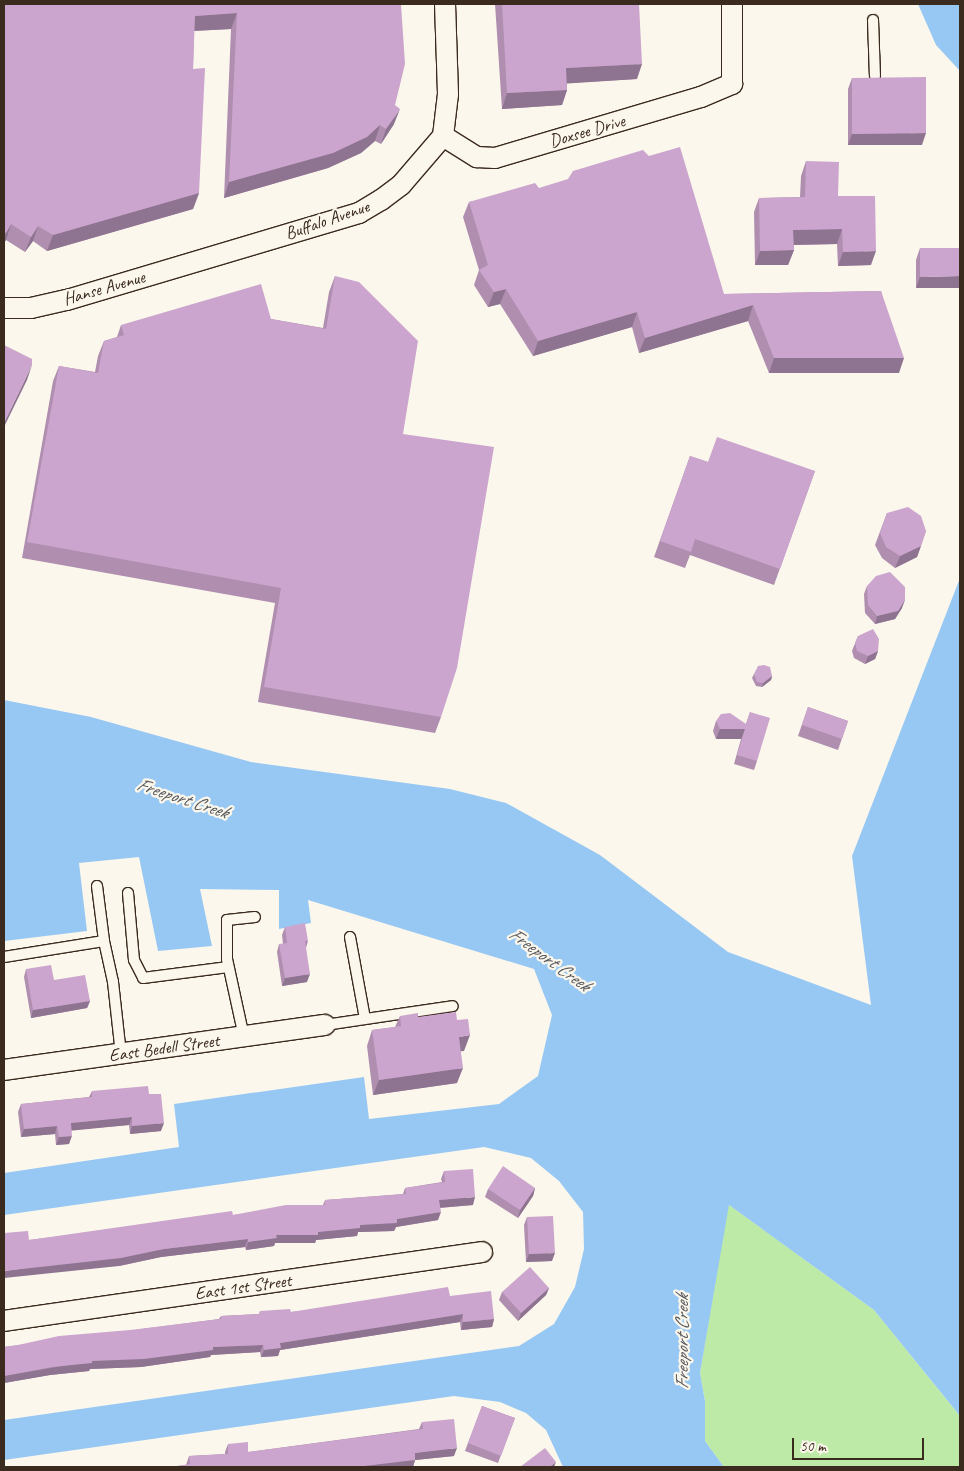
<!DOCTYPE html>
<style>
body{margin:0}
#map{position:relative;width:964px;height:1471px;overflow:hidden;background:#fbf7ec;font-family:Caveat,sans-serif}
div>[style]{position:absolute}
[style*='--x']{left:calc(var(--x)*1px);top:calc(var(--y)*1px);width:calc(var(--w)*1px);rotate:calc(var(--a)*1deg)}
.green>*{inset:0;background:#bdeaa7}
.water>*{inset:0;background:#97c8f3}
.roads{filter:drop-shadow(1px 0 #3b2a1e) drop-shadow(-1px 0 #3b2a1e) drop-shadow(0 1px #3b2a1e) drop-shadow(0 -1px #3b2a1e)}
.service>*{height:10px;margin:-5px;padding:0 5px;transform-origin:5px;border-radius:5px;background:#fbf7ec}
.minor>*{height:20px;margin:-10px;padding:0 10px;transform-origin:10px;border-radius:10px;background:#fbf7ec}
.wall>*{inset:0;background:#af8eb0}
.shaded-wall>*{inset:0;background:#8e7490}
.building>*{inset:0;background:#cba5cd}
span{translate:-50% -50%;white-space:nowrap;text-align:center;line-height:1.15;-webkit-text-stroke:4.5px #fbf7ec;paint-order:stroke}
.street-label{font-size:18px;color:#3b2a1e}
.water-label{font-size:19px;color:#57595e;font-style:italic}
.frame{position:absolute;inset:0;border:5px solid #3b2a1e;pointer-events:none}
.scale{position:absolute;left:792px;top:1438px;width:132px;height:22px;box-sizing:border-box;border:2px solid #3b2a1e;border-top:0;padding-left:6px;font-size:15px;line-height:18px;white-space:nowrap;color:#3b2a1e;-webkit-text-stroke:4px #fbf7ec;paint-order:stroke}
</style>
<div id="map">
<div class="green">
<div style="clip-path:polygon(728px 1204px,874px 1310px,960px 1416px,960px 1467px,724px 1467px,705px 1441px,705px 1401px,700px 1373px)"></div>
</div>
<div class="water">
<div style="clip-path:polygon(918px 4px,960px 4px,960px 71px,936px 45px)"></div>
<div style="clip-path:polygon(960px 578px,960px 1416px,874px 1310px,729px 1205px,700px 1373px,705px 1401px,705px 1441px,724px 1467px,563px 1467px,546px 1430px,526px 1413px,500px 1402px,454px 1396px,4px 1460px,4px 1420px,519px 1346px,554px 1324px,575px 1287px,584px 1249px,583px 1212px,559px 1181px,531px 1158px,484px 1147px,4px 1215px,4px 1173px,179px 1147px,174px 1104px,364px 1077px,369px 1119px,499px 1104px,538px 1076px,552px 1015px,534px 969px,308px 900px,311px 923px,279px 929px,279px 890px,200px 889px,212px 946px,158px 951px,139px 857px,79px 863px,87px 931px,4px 941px,4px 700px,91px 717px,251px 762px,450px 789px,506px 803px,600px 855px,728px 952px,871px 1005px,852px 856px)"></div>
</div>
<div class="roads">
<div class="service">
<div style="--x:873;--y:20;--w:56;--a:88"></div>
<div style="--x:97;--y:886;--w:55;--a:82.7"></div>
<div style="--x:128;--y:893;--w:67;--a:84.9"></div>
<div style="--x:134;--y:960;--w:20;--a:63"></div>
<div style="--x:143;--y:978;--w:86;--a:-7.4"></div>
<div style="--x:350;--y:937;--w:83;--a:79.6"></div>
<div style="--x:4;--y:957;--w:101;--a:-9.1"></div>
<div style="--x:104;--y:941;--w:42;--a:77.6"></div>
<div style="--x:113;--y:982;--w:72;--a:83.7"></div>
<div style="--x:325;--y:1025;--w:129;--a:-8.4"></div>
<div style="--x:244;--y:1037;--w:80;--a:-102.3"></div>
<div style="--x:227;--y:959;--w:39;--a:-90"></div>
<div style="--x:227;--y:920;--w:28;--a:-6"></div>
</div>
<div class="minor">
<div style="--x:443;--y:136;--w:40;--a:32"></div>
<div style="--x:477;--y:157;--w:18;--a:3"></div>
<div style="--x:495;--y:158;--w:215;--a:-16.5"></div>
<div style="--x:701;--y:97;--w:34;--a:-23"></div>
<div style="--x:732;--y:84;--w:80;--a:-90"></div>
<div style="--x:4;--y:308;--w:27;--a:0"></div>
<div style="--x:31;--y:308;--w:37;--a:-13"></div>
<div style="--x:67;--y:300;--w:305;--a:-16.6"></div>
<div style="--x:359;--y:213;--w:26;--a:-31"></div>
<div style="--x:381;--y:200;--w:25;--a:-37"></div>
<div style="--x:401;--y:185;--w:65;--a:-49.4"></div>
<div style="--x:443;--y:136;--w:42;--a:-83.2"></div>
<div style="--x:448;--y:94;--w:90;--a:-91.9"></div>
<div style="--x:4;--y:1070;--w:324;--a:-8"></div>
<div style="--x:4;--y:1321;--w:483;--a:-8.2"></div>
</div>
</div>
<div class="wall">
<div style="clip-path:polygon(4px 4px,401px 4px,395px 105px,394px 124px,381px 144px,375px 141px,361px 153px,328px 168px,224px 198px,231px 29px,194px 31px,193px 69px,199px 193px,193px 209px,47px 251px,33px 241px,25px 252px,6px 240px,4px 243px)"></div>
<div style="clip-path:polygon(495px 4px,639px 4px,637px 79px,567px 83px,567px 90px,562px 105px,502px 109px)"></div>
<div style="clip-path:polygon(852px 78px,922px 145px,848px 145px,848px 89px)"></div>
<div style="clip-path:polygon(806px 161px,838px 196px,871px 265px,838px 266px,837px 244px,794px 245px,794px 250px,788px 265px,755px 265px,754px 212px,759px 198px,800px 197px,801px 176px)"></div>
<div style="clip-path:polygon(539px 188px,724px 294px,881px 291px,899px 373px,769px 373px,748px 321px,639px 353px,632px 327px,533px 356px,500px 304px,488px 307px,474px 285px,479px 270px,463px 217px,469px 202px)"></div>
<div style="clip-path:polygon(920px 248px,960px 248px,916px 288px,916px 260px)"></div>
<div style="clip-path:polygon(335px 276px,403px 434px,441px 717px,435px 733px,258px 702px,275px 603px,22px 558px,53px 381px,59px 366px,95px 372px,98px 356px,104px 341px,117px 337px,121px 325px,271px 319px,323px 328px,329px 292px)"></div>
<div style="clip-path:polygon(690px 456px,708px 462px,815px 471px,774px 585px,690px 555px,685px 568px,654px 557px)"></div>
<div style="clip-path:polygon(887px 513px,926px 531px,917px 557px,895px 568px,882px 558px,875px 545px)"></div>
<div style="clip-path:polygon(867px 586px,902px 608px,895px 619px,875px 624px,865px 613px,864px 594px)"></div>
<div style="clip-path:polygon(858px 636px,878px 651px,875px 659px,865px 664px,854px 658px,852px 651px)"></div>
<div style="clip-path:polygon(754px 674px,772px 676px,771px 680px,762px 687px,756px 686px,752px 678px)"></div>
<div style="clip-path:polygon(808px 707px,848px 721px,838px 750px,798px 736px)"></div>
<div style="clip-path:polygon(750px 712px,757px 761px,754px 770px,734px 764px,741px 739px,716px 739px,713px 731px,716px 721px,746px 724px)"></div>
<div style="clip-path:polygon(285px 927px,308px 941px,306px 948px,307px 982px,282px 986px,277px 952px,279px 944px,283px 944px,282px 935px)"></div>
<div style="clip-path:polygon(26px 969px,54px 980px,90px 1001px,87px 1008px,31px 1018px,24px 977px)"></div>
<div style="clip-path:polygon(400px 1016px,457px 1020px,464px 1051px,461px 1051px,457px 1083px,373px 1095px,367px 1046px,372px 1030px,395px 1027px)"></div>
<div style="clip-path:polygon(92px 1091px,149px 1094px,161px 1131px,130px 1134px,129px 1125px,71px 1130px,69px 1144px,56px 1145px,55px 1134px,21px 1137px,18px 1112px,21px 1104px,89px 1097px)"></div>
<div style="clip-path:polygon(444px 1171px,473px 1205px,440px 1208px,438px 1220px,396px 1227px,394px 1231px,358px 1232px,357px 1236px,316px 1240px,315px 1243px,275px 1243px,274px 1246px,246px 1250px,245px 1247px,161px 1257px,119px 1266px,29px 1240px,233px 1215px,323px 1205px,325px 1200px,403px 1194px,405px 1188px,442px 1182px,441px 1179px)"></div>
<div style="clip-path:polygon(535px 1188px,533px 1196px,518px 1218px,485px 1197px,488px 1189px)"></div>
<div style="clip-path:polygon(527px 1217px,552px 1261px,526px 1262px,524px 1225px)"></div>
<div style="clip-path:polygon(549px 1288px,546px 1295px,518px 1321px,499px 1300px,502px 1292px)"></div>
<div style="clip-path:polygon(450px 1296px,494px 1319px,492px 1327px,461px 1330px,460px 1322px,280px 1350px,278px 1356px,261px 1357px,260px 1352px,211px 1355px,210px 1357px,141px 1367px,90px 1369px,89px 1371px,50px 1375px,4px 1383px,4px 1347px,219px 1319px,221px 1316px,259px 1314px,260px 1311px,291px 1312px)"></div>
<div style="clip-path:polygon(482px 1406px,515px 1418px,498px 1463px,465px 1451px)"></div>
<div style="clip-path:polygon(422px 1422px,454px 1456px,415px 1460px,413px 1467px,170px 1467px,186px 1465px,189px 1456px,225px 1454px,225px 1452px,228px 1444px,248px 1452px,419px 1429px)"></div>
</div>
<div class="shaded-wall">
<div style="clip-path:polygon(237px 13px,231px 29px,190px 31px,195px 16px)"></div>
<div style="clip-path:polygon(642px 64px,637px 79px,560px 84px,566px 68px)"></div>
<div style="clip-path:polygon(567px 90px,562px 105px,502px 109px,507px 93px)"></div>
<div style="clip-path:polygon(400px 109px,394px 124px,381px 144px,386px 129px)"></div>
<div style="clip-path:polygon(380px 125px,375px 141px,361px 153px,328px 168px,224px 198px,229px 182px)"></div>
<div style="clip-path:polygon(926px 133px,922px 145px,848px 145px,852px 134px)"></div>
<div style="clip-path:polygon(199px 193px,193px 209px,47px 251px,53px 235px)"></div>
<div style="clip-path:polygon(11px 224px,6px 240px,4px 243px,4px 239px,6px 233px)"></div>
<div style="clip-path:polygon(38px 226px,33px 241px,25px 252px,31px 237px)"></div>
<div style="clip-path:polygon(842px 229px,837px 244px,788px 245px,793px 230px)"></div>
<div style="clip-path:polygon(794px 250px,788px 265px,755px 265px,760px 251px)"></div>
<div style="clip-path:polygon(876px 251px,871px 265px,838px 266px,843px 252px)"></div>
<div style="clip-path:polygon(960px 276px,960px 288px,916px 288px,920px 277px)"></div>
<div style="clip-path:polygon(506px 289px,500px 304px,488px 307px,494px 292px)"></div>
<div style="clip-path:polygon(753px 305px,748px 321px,639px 353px,645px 338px)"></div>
<div style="clip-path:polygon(637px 312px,632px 327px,533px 356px,538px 341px)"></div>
<div style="clip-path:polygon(774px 358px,904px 358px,899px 373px,769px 373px)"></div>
<div style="clip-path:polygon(32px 365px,27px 380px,4px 427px,4px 423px)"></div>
<div style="clip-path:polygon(921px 546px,917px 557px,895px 568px,900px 556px)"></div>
<div style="clip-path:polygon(905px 600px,902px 608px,895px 619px,875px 624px,877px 616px)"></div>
<div style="clip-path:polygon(878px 651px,875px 659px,865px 664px,868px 656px)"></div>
<div style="clip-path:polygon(772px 676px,771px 680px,762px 687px,763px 683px)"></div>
<div style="clip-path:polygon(720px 729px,745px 729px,741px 739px,716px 739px)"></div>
<div style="clip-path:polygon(310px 974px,307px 982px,282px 986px,285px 978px)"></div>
<div style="clip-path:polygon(90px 1001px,87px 1008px,31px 1018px,33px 1010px)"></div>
<div style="clip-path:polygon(470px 1035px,464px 1051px,453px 1052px,459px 1037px)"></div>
<div style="clip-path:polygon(463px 1068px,457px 1083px,373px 1095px,379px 1080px)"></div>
<div style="clip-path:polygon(132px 1117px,129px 1125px,68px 1131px,71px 1123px)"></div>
<div style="clip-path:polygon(164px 1123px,161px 1131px,130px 1134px,132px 1126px)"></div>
<div style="clip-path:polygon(57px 1126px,55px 1134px,21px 1137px,24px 1129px)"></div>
<div style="clip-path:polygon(72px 1136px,69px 1144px,56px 1145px,59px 1137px)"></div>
<div style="clip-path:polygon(535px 1188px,533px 1196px,518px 1218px,520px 1210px)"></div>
<div style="clip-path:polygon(475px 1197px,473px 1205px,436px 1208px,439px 1200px)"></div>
<div style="clip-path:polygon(441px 1212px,438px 1220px,396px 1227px,394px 1231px,358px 1232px,357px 1236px,316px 1240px,315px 1243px,275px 1243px,274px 1246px,246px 1250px,248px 1242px,276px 1235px,318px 1232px)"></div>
<div style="clip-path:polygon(248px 1239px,245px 1247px,161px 1257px,119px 1266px,4px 1278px,4px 1271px,164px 1249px)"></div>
<div style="clip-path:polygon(555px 1253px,552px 1261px,526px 1262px,529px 1254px)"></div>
<div style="clip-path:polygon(549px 1288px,546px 1295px,518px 1321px,521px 1313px)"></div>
<div style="clip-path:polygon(463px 1314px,460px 1322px,280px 1350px,278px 1356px,261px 1357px,264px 1350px,280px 1343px)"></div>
<div style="clip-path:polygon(494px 1319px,492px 1327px,461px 1330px,463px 1322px)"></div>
<div style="clip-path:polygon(263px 1345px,260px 1352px,211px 1355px,210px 1357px,141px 1367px,90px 1369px,89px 1371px,50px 1375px,4px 1383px,4px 1376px,92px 1361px,213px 1347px)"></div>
<div style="clip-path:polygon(457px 1448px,454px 1456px,415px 1460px,413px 1467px,356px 1467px,415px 1453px)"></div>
<div style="clip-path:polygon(556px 1462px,554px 1467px,549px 1467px)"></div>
</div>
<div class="building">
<div style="clip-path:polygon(4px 4px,401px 4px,405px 64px,395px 105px,400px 109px,386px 129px,380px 125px,367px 137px,333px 153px,229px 182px,237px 13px,195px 16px,193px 69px,205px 68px,199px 193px,53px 235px,38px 226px,31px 237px,11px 224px,6px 233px,4px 231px)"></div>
<div style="clip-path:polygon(502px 4px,639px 4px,642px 64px,566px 68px,567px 90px,507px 93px)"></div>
<div style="clip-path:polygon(926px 77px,926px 133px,852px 134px,852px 78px)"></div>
<div style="clip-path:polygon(680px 147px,724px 294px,881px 291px,904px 358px,774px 358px,753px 305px,645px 338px,637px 312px,538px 341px,506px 289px,494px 292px,479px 270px,488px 265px,469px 202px,535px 183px,539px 188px,568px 179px,573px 171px,643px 150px,649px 156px)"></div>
<div style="clip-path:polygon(806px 161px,839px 162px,838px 196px,875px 196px,876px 251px,843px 252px,842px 229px,793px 230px,794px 250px,760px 251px,759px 198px,805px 197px)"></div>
<div style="clip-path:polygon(920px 248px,960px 248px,960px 276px,920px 277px)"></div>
<div style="clip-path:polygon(335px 276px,359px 282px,418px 341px,403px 434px,494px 447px,457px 668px,441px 717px,264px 687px,281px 588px,27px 542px,59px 366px,98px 373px,104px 341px,124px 335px,121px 325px,261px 284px,271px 319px,326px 329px)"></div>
<div style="clip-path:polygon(4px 345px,32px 359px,32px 365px,4px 423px)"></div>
<div style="clip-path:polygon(717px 437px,815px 471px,780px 569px,695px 539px,691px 552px,660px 541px,690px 456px,708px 462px)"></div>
<div style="clip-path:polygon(908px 507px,921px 516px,926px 531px,921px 546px,900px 556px,886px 547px,880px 533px,887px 513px)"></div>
<div style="clip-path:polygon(890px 572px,905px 587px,905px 600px,898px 611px,877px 616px,868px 605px,867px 586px,876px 576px)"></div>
<div style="clip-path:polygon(873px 629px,879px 639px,878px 651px,868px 656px,857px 651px,855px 643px,858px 636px)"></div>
<div style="clip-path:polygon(764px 665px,770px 667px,772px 676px,763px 683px,757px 682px,754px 674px,758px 666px)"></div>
<div style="clip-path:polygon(808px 707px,848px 721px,842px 739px,802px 725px)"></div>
<div style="clip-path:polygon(750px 712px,770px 718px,757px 761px,737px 755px,745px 729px,720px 729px,716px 721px,721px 714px,730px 713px,746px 724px)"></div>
<div style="clip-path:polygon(305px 923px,308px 941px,305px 941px,310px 974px,285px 978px,279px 944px,287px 943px,285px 927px)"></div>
<div style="clip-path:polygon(51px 965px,54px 980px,85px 975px,90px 1001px,33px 1010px,26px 969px)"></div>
<div style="clip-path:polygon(456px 1012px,457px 1020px,468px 1019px,470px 1035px,459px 1037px,463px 1068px,379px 1080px,372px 1030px,401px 1026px,400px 1016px,418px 1013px,418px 1017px)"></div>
<div style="clip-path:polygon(148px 1086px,149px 1094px,161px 1094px,164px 1123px,132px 1126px,132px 1117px,71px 1123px,72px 1136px,59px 1137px,57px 1126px,24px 1129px,21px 1104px,92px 1097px,92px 1091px)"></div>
<div style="clip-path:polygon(503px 1166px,535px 1188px,520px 1210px,488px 1189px)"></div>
<div style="clip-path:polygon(473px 1169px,475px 1197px,439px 1200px,441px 1212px,397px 1219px,397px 1223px,360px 1225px,360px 1228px,318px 1232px,318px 1235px,276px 1235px,277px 1238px,248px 1242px,248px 1239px,164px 1249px,121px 1258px,4px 1271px,4px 1233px,28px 1231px,29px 1240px,232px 1211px,233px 1215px,286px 1205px,325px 1205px,325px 1200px,406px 1194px,405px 1188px,445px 1182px,444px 1171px)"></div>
<div style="clip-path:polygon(553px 1216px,555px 1253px,529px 1254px,527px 1217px)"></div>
<div style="clip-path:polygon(530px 1267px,549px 1288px,521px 1313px,502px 1292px)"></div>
<div style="clip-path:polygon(448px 1287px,450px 1296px,491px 1291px,494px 1319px,463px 1322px,463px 1314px,280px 1343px,281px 1348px,264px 1350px,263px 1345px,213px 1347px,213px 1350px,144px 1359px,92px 1361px,92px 1363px,52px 1367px,4px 1376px,4px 1347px,18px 1345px,59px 1336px,130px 1330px,221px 1319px,221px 1316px,260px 1314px,260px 1311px,290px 1309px,291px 1312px)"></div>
<div style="clip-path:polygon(482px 1406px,515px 1418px,501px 1456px,468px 1443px)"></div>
<div style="clip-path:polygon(454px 1419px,457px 1448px,415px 1453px,415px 1460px,356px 1467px,170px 1467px,190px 1464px,189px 1456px,228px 1454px,228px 1444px,248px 1442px,248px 1452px,423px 1429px,422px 1422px)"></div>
<div style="clip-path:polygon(545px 1448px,556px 1462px,549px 1467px,520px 1467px)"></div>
</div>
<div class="street-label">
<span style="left:587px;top:131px;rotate:-16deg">Doxsee Drive</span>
<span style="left:327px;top:220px;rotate:-19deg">Buffalo Avenue</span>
<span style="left:104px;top:288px;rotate:-16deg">Hanse Avenue</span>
<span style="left:164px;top:1048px;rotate:-8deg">East Bedell Street</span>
<span style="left:243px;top:1287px;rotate:-8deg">East 1st Street</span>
</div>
<div class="water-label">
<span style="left:182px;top:799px;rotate:18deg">Freeport Creek</span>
<span style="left:549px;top:960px;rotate:36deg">Freeport Creek</span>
<span style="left:683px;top:1342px;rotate:-90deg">Freeport Creek</span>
</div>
<div class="frame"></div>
<div class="scale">50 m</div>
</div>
